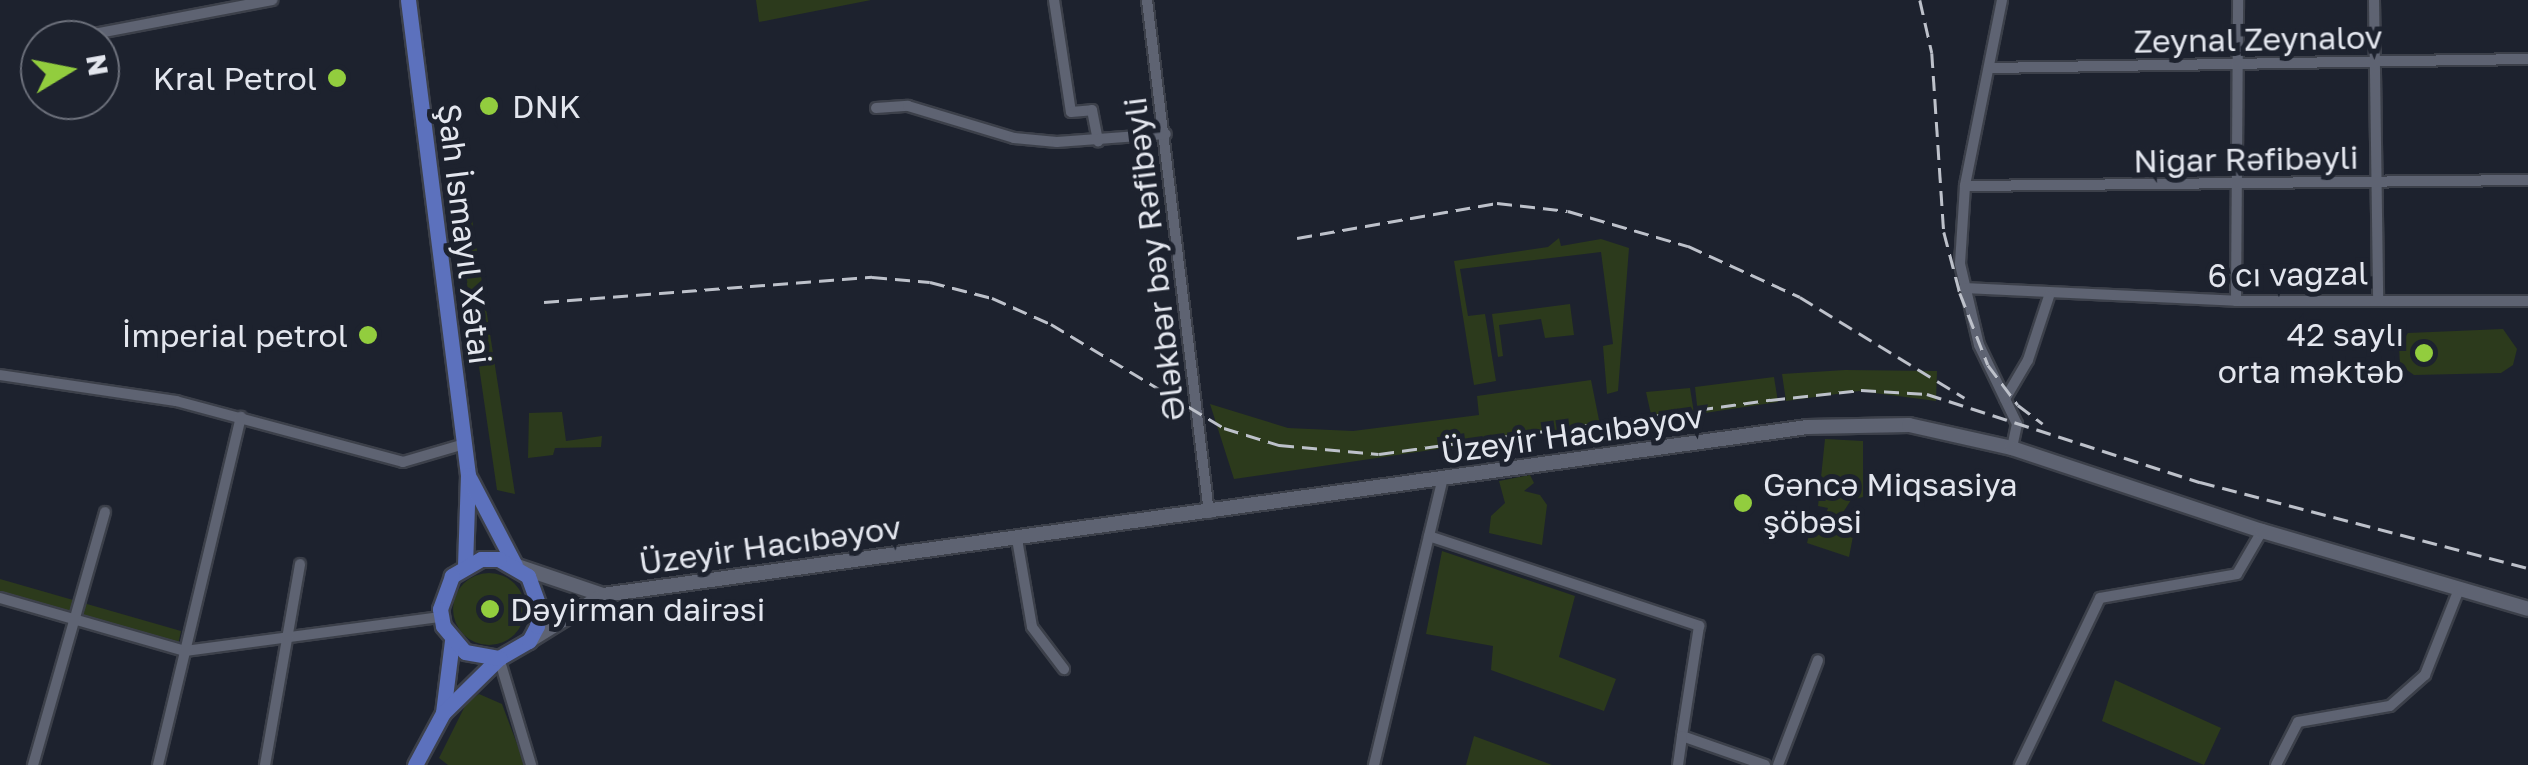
<!DOCTYPE html>
<meta charset="utf-8">
<style>
body{margin:0}
#map{position:relative;width:2528px;height:765px;overflow:hidden;background:#1d222e;font-family:"Golos Text",sans-serif}
div>[style]{position:absolute}
[style*='--x']{left:calc(var(--x)*1px);top:calc(var(--y)*1px);width:calc(var(--w)*1px);rotate:calc(var(--a)*1deg)}
.green>*{inset:0;background:#2c3a1c}
.round{border-radius:50%}
.roads{filter:drop-shadow(2px 0 #3c404a) drop-shadow(-2px 0 #3c404a) drop-shadow(0 2px #3c404a) drop-shadow(0 -2px #3c404a)}
.minor>*{height:10px;margin:-5px;padding:0 5px;transform-origin:5px;border-radius:5px;background:#5e6372}
.secondary>*{height:14px;margin:-7px;padding:0 7px;transform-origin:7px;border-radius:7px;background:#5e6372}
.primary>*{height:15px;margin:-7.5px;padding:0 7.5px;transform-origin:7.5px;border-radius:7.5px;background:#5c71bd}
.rail>*{height:2.5px;margin-top:-1.25px;transform-origin:0;background:repeating-linear-gradient(90deg,#bdc1ca 0 15px,transparent 0 23px)}
.dots>*{width:28px;height:28px;translate:-50% -50%;box-sizing:border-box;border:5px solid #1d222e;border-radius:50%}
span{translate:-50% -50%;white-space:nowrap;text-align:center;line-height:1.15;-webkit-text-stroke:10px #1d222e;paint-order:stroke}
.street-label{font-size:32px;color:#e3e6ee}
.poi-label{font-size:32px;color:#e3e6ee}
.right{translate:-100% -50%;text-align:right}
.left{translate:0 -50%;text-align:left}
.north{position:absolute;left:20px;top:20px;width:100px;height:100px;box-sizing:border-box;background:#1d222e;border:2px solid #6c707b;border-radius:50%;rotate:80deg;font-size:28px;font-weight:700;line-height:40px;text-align:center;color:#e3e6ee}
.north::after{content:'';display:block;margin:auto;width:35px;height:45px;background:#92cd3e;clip-path:polygon(50% 0,100% 100%,50% 72%,0 100%)}
</style>
<div id="map">
<div class="green">
<div style="clip-path:polygon(756px 0,871px 0,759px 22px)"></div>
<div style="clip-path:polygon(466px 180px,515px 494px,497px 490px,452px 181px)"></div>
<div style="clip-path:polygon(1559px 238px,1561px 246px,1601px 239px,1629px 248px,1618px 391px,1607px 394px,1603px 346px,1613px 344px,1601px 252px,1460px 269px,1468px 316px,1485px 314px,1496px 381px,1474px 385px,1454px 261px,1548px 247px)"></div>
<div style="clip-path:polygon(1570px 304px,1574px 335px,1545px 338px,1541px 319px,1499px 325px,1503px 356px,1498px 357px,1492px 314px)"></div>
<div style="clip-path:polygon(2503px 329px,2517px 349px,2513px 365px,2501px 373px,2414px 375px,2400px 365px,2399px 346px,2408px 333px)"></div>
<div style="clip-path:polygon(1845px 370px,1937px 371px,1936px 401px,1859px 391px,1786px 401px,1782px 374px)"></div>
<div style="clip-path:polygon(1774px 377px,1778px 402px,1698px 414px,1695px 387px)"></div>
<div style="clip-path:polygon(1591px 380px,1600px 425px,1234px 479px,1210px 404px,1288px 428px,1353px 431px,1479px 415px,1477px 396px)"></div>
<div style="clip-path:polygon(1690px 388px,1694px 413px,1652px 419px,1646px 392px)"></div>
<div style="clip-path:polygon(562px 412px,566px 441px,602px 436px,601px 447px,555px 448px,553px 455px,528px 458px,529px 413px)"></div>
<div style="clip-path:polygon(1825px 439px,1863px 441px,1863px 497px,1851px 500px,1838px 520px,1854px 531px,1849px 557px,1807px 543px,1814px 515px,1824px 518px,1828px 508px,1818px 506px)"></div>
<div style="clip-path:polygon(1530px 475px,1534px 483px,1524px 491px,1540px 495px,1547px 505px,1542px 545px,1489px 533px,1491px 516px,1505px 503px,1499px 481px)"></div>
<div style="clip-path:polygon(1442px 551px,1575px 596px,1559px 657px,1616px 679px,1604px 711px,1491px 670px,1493px 646px,1426px 634px)"></div>
<div class="round" style="left:453px;top:573px;width:72px;height:72px"></div>
<div style="clip-path:polygon(0 579px,181px 631px,178px 645px,0 595px)"></div>
<div style="clip-path:polygon(2115px 680px,2221px 728px,2204px 765px,2102px 721px)"></div>
<div style="clip-path:polygon(479px 694px,502px 704px,525px 765px,448px 765px,439px 758px,467px 702px)"></div>
<div style="clip-path:polygon(1474px 736px,1552px 765px,1466px 765px)"></div>
</div>
<div class="roads">
<div class="minor">
<div style="--x:1054;--y:0;--w:113;--a:81.4"></div>
<div style="--x:1071;--y:112;--w:21;--a:-5"></div>
<div style="--x:1092;--y:110;--w:32;--a:79"></div>
<div style="--x:1147;--y:0;--w:517;--a:83.11"></div>
<div style="--x:2002;--y:0;--w:190;--a:101.3"></div>
<div style="--x:1965;--y:186;--w:78;--a:93.7"></div>
<div style="--x:1960;--y:264;--w:83;--a:76.8"></div>
<div style="--x:1979;--y:345;--w:88;--a:64.3"></div>
<div style="--x:2017;--y:424;--w:25;--a:102"></div>
<div style="--x:2374;--y:0;--w:297;--a:89.2"></div>
<div style="--x:73;--y:38;--w:203;--a:-10.8"></div>
<div style="--x:1989;--y:68;--w:539;--a:-0.96"></div>
<div style="--x:876;--y:108;--w:32;--a:-4"></div>
<div style="--x:908;--y:106;--w:111;--a:16.8"></div>
<div style="--x:1014;--y:138;--w:43;--a:5.3"></div>
<div style="--x:1057;--y:142;--w:109;--a:-4.2"></div>
<div style="--x:1965;--y:186;--w:563;--a:-0.61"></div>
<div style="--x:1964;--y:288;--w:272;--a:2.7"></div>
<div style="--x:2236;--y:301;--w:292;--a:0"></div>
<div style="--x:2236;--y:301;--w:301;--a:-89.6"></div>
<div style="--x:0;--y:375;--w:178;--a:8.4"></div>
<div style="--x:176;--y:401;--w:235;--a:15"></div>
<div style="--x:403;--y:462;--w:64;--a:-16.4"></div>
<div style="--x:2005;--y:399;--w:45;--a:-59.5"></div>
<div style="--x:2028;--y:360;--w:67;--a:-71.8"></div>
<div style="--x:1429;--y:536;--w:285;--a:18.4"></div>
<div style="--x:1699;--y:626;--w:111;--a:98.8"></div>
<div style="--x:1682;--y:736;--w:88;--a:19.3"></div>
<div style="--x:1017;--y:539;--w:89;--a:80.3"></div>
<div style="--x:1032;--y:627;--w:53;--a:52.7"></div>
<div style="--x:0;--y:598;--w:192;--a:16"></div>
<div style="--x:185;--y:651;--w:258;--a:-7.6"></div>
<div style="--x:499;--y:658;--w:112;--a:73.3"></div>
<div style="--x:33;--y:765;--w:263;--a:-74.1"></div>
<div style="--x:158;--y:765;--w:358;--a:-76.6"></div>
<div style="--x:265;--y:765;--w:204;--a:-80.1"></div>
<div style="--x:1374;--y:765;--w:292;--a:-76.5"></div>
<div style="--x:1678;--y:765;--w:29;--a:-82"></div>
<div style="--x:1778;--y:765;--w:112;--a:-69.1"></div>
<div style="--x:2020;--y:765;--w:185;--a:-64.4"></div>
<div style="--x:2100;--y:598;--w:139;--a:-9.9"></div>
<div style="--x:2237;--y:574;--w:50;--a:-59.8"></div>
<div style="--x:2276;--y:765;--w:48;--a:-62.9"></div>
<div style="--x:2298;--y:722;--w:93;--a:-9.9"></div>
<div style="--x:2390;--y:706;--w:47;--a:-41.5"></div>
<div style="--x:2425;--y:675;--w:92;--a:-68.4"></div>
</div>
<div class="secondary">
<div style="--x:517;--y:566;--w:91;--a:18.6"></div>
<div style="--x:603;--y:595;--w:87;--a:148.1"></div>
<div style="--x:603;--y:595;--w:1216;--a:-7.94"></div>
<div style="--x:1807;--y:427;--w:102;--a:-1.1"></div>
<div style="--x:1909;--y:425;--w:106;--a:12.6"></div>
<div style="--x:2012;--y:448;--w:263;--a:18.4"></div>
<div style="--x:2262;--y:531;--w:277;--a:16.3"></div>
</div>
<div class="primary">
<div style="--x:408;--y:0;--w:479;--a:82.8"></div>
<div style="--x:468;--y:475;--w:90;--a:91.9"></div>
<div style="--x:470;--y:479;--w:97;--a:62.4"></div>
<div style="--x:443;--y:713;--w:73;--a:-82.9"></div>
<div style="--x:415;--y:765;--w:59;--a:-61.7"></div>
<div style="--x:443;--y:713;--w:78;--a:-44.5"></div>
<div style="--x:499;--y:658;--w:34;--a:-30"></div>
<div style="--x:529;--y:641;--w:17;--a:-62"></div>
<div style="--x:537;--y:626;--w:17;--a:-80"></div>
<div style="--x:540;--y:609;--w:35;--a:-110"></div>
<div style="--x:528;--y:576;--w:34;--a:-150"></div>
<div style="--x:499;--y:559;--w:18;--a:180"></div>
<div style="--x:481;--y:559;--w:34;--a:150"></div>
<div style="--x:452;--y:576;--w:35;--a:110"></div>
<div style="--x:440;--y:609;--w:17;--a:80"></div>
<div style="--x:443;--y:626;--w:34;--a:50"></div>
<div style="--x:465;--y:652;--w:35;--a:10"></div>
</div>
</div>
<div class="rail">
<div style="--x:1920;--y:0;--w:54;--a:77.2"></div>
<div style="--x:1932;--y:53;--w:179;--a:86.2"></div>
<div style="--x:1944;--y:232;--w:63;--a:75.3"></div>
<div style="--x:1960;--y:293;--w:77;--a:68.7"></div>
<div style="--x:1988;--y:365;--w:50;--a:53.1"></div>
<div style="--x:2018;--y:405;--w:31;--a:37"></div>
<div style="--x:1297;--y:238;--w:203;--a:-9.9"></div>
<div style="--x:1497;--y:203;--w:71;--a:6.4"></div>
<div style="--x:1568;--y:211;--w:125;--a:16.3"></div>
<div style="--x:1688;--y:246;--w:123;--a:24.5"></div>
<div style="--x:1800;--y:297;--w:193;--a:31.5"></div>
<div style="--x:544;--y:302;--w:329;--a:-4.4"></div>
<div style="--x:872;--y:277;--w:58;--a:4.9"></div>
<div style="--x:930;--y:282;--w:64;--a:14.5"></div>
<div style="--x:992;--y:298;--w:64;--a:23.8"></div>
<div style="--x:1051;--y:324;--w:202;--a:31"></div>
<div style="--x:1224;--y:428;--w:58;--a:17.2"></div>
<div style="--x:1279;--y:445;--w:100;--a:5.1"></div>
<div style="--x:1379;--y:454;--w:395;--a:-7.9"></div>
<div style="--x:1770;--y:400;--w:92;--a:-6.3"></div>
<div style="--x:1861;--y:390;--w:66;--a:3.5"></div>
<div style="--x:1927;--y:394;--w:287;--a:17.9"></div>
<div style="--x:2200;--y:482;--w:339;--a:14.7"></div>
</div>
<div class="dots">
<div style="left:337px;top:78px;background:#92cd3e"></div>
<div style="left:489px;top:106px;background:#92cd3e"></div>
<div style="left:368px;top:335px;background:#92cd3e"></div>
<div style="left:2424px;top:353px;background:#92cd3e"></div>
<div style="left:1743px;top:503px;background:#92cd3e"></div>
<div style="left:490px;top:609px;background:#92cd3e"></div>
</div>
<div class="street-label">
<span style="left:2258px;top:39px;rotate:-1deg">Zeynal Zeynalov</span>
<span style="left:2246px;top:159px;rotate:-1deg">Nigar Rəfibəyli</span>
<span style="left:465px;top:234px;rotate:83deg">Şah İsmayıl Xətai</span>
<span style="left:1154px;top:259px;rotate:-97deg">Ələkbər bəy Rəfibəyli</span>
<span style="left:2288px;top:274px;rotate:-1deg">6 cı vağzal</span>
<span style="left:1572px;top:434px;rotate:-8deg">Üzeyir Hacıbəyov</span>
<span style="left:770px;top:545px;rotate:-8deg">Üzeyir Hacıbəyov</span>
</div>
<div class="poi-label">
<span class="right" style="left:317px;top:78px">Kral Petrol</span>
<span class="left" style="left:512px;top:106px">DNK</span>
<span class="right" style="left:348px;top:335px">İmperial petrol</span>
<span class="right" style="left:2404px;top:353px">42 saylı<br>orta məktəb</span>
<span class="left" style="left:1763px;top:503px">Gəncə Miqsasiya<br>şöbəsi</span>
<span class="left" style="left:510px;top:609px">Dəyirman dairəsi</span>
</div>
<div class="north">N</div>
</div>
